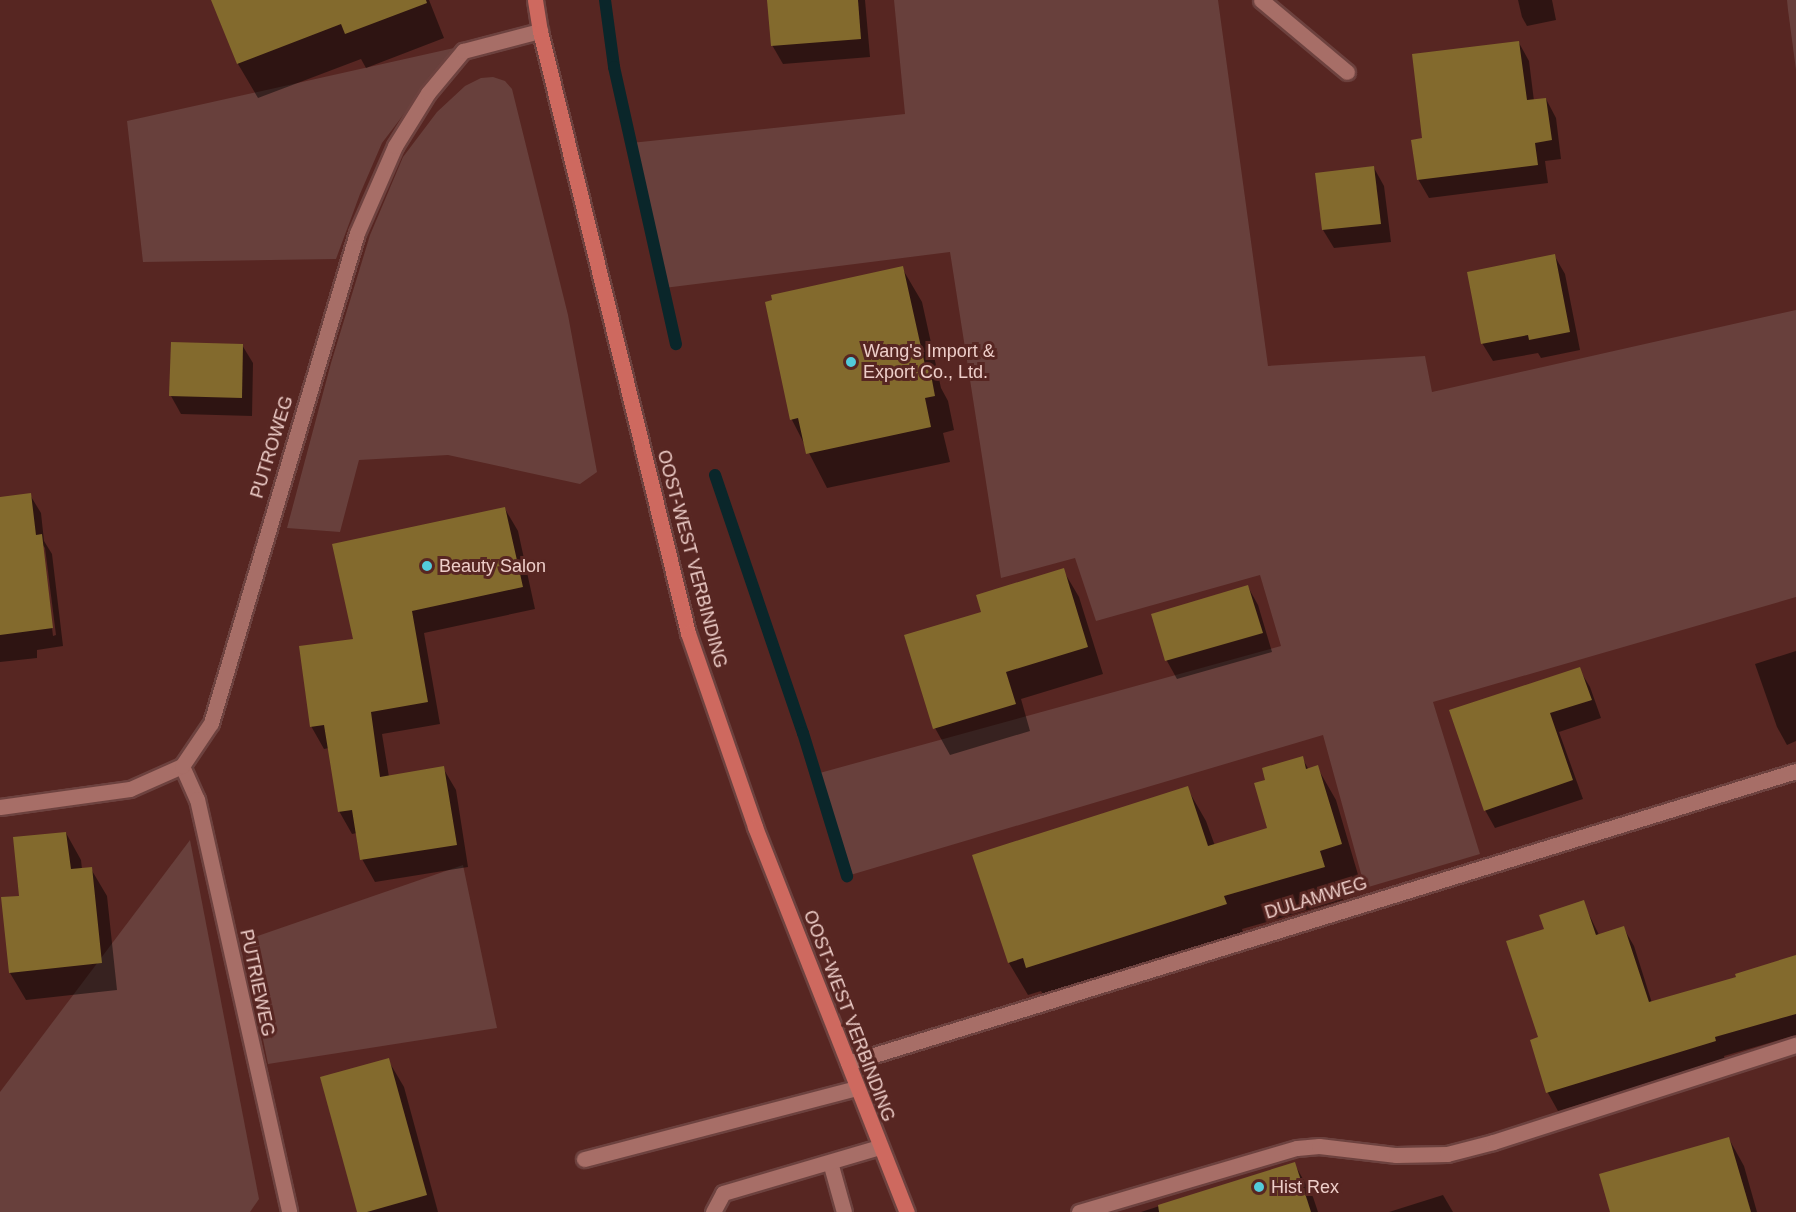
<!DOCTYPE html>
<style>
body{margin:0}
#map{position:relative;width:1796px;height:1212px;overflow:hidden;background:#572622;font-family:Helvetica,sans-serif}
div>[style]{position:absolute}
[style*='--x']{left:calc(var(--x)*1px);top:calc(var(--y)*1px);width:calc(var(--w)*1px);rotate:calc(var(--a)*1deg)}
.green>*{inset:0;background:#68403c}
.shadow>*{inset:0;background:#0007}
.stream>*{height:12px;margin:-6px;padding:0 6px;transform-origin:6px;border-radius:6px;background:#0a262a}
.building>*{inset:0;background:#836a2d}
.roads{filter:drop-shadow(2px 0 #6d423f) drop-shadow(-2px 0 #6d423f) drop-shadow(0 2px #6d423f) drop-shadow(0 -2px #6d423f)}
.minor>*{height:15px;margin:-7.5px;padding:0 7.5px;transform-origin:7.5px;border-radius:7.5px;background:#a76e67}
.major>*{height:15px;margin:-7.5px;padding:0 7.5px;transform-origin:7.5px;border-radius:7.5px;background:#ce695f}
.dots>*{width:16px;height:16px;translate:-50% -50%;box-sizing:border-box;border:3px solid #572622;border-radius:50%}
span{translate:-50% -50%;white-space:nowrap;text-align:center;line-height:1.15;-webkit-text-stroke:6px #572622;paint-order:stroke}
.poi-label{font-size:18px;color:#eecec9}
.left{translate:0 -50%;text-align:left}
.street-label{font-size:18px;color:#eecec9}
</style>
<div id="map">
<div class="green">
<div style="clip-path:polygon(894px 0,1218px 0,1268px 366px,1425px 356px,1432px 392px,1796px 310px,1796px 597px,1433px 702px,1480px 854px,1365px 888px,1323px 735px,847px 876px,816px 774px,1281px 646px,1260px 575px,1096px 621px,1075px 558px,1001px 578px,950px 252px,664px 288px,631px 143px,905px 114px)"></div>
<div style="clip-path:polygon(1787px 0,1796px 0,1796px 70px,1788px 10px)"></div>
<div style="clip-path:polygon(454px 48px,382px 143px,360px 194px,336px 259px,143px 262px,127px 121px)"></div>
<div style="clip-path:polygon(493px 77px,505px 81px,512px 89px,568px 315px,597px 472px,580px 484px,448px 455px,359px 460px,340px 532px,287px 528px,331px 363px,370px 235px,403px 157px,437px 112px,465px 86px,481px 78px)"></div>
<div style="clip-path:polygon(190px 840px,259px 1199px,250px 1212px,0 1212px,0 1092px)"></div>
<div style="clip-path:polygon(463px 865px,497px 1028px,268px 1064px,243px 941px)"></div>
</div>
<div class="shadow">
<div style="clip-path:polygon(213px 0,429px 0,444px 38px,366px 68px,361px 59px,258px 98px,238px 64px)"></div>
<div style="clip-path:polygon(769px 0,865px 0,870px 57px,783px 64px,772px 45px)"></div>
<div style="clip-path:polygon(1518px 0,1552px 0,1556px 20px,1527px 26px,1522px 17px)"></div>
<div style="clip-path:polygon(1519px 43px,1529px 61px,1534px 101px,1546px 99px,1556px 118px,1561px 159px,1545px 161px,1548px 183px,1429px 198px,1418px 179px,1424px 140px)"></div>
<div style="clip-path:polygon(1374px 168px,1384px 186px,1391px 242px,1334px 248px,1323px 230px,1317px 175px)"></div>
<div style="clip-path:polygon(1554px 255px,1565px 274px,1580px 350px,1541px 358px,1538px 353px,1493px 361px,1482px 343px)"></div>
<div style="clip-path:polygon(902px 268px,922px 302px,941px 388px,948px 401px,954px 430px,943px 433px,950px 462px,827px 488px,792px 420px,766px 303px)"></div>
<div style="clip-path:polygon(242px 345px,253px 363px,252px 416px,181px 414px,171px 396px)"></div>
<div style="clip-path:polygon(evenodd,30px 495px,41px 513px,44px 541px,52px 554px,63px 646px,37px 650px,37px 658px,0 662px,0 498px,30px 495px,42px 544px,45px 548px,56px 635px,53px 636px,42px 544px)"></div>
<div style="clip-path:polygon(505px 509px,518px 531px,535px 609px,424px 633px,440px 724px,382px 734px,389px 777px,443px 768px,456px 790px,468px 867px,375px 882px,362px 859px,357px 833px,352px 834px,339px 811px,329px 748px,324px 749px,311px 726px,355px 640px)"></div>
<div style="clip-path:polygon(1063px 570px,1079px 597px,1103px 674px,1021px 699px,1030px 731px,950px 755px,935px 728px,983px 613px)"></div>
<div style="clip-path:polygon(1248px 587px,1258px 605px,1272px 652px,1177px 679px,1167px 661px,1153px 615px)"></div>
<div style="clip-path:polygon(1796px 651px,1796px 741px,1787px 745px,1777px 727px,1755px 664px)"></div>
<div style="clip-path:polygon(1579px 669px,1590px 687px,1601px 718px,1559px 732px,1583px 799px,1495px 828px,1485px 810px)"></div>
<div style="clip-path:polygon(1302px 758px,1309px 770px,1317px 767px,1336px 800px,1359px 878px,1338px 884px,1343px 900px,1242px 929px,1244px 937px,1047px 1001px,1041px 991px,1028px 995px,1009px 963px,1187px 788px,1206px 821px,1215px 846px,1269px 829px,1267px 781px)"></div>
<div style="clip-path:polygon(66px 833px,81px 860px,82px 869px,91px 869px,107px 896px,117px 990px,26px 1000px,10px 973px,21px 897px)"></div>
<div style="clip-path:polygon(1583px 902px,1599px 935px,1623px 927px,1634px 946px,1652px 1003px,1738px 978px,1796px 957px,1796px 1035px,1724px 1056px,1725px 1060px,1558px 1111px,1548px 1093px,1532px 1041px,1540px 1038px,1545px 930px)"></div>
<div style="clip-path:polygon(388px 1060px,404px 1087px,438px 1212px,359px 1212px)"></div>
<div style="clip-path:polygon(1729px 1139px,1744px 1166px,1757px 1212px,1611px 1212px)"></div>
<div style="clip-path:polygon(1294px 1163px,1313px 1197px,1318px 1212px,1141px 1212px)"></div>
<div style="clip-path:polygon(1443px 1195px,1453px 1212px,1389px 1212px)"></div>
</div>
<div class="stream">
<div style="--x:605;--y:0;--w:68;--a:82.3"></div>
<div style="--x:614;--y:67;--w:284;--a:77.4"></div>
<div style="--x:715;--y:475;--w:273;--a:71.2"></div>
<div style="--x:803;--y:733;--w:150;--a:72.9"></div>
</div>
<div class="building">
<div style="clip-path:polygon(211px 0,426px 0,427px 3px,345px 34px,341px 24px,237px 64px)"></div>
<div style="clip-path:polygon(767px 0,858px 0,861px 39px,771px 46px)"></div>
<div style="clip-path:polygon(1519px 41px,1527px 100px,1546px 98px,1552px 140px,1535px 143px,1538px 165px,1417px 180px,1411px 140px,1422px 138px,1412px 54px)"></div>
<div style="clip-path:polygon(1374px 166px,1381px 224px,1322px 230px,1315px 173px)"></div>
<div style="clip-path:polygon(1555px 254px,1570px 332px,1529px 340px,1528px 335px,1481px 344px,1467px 272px)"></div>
<div style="clip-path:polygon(903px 266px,925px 365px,929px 364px,935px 396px,925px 398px,931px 427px,806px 454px,798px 418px,790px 420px,765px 302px,772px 300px,771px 295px)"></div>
<div style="clip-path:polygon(171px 342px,243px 344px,242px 398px,169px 396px)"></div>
<div style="clip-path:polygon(31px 493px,36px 535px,42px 534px,53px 628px,0 635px,0 497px)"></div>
<div style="clip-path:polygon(505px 507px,523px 587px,412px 611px,428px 702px,371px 712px,380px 777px,444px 766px,457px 845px,360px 860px,352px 810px,338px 812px,324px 725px,310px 727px,299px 646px,353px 639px,332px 544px)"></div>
<div style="clip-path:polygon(1064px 568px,1088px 647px,1006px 672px,1016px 704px,933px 729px,904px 635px,981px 612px,976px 595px)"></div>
<div style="clip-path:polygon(1248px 585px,1263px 633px,1165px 661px,1151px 614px)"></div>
<div style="clip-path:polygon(1580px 667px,1592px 700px,1550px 713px,1573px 780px,1484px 811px,1449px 710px)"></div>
<div style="clip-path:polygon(1303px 756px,1306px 769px,1318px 765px,1342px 844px,1320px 851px,1325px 867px,1224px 896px,1227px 904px,1026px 968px,1023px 958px,1008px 963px,972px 855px,1188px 786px,1208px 846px,1267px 828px,1254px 783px,1265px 780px,1262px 768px)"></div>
<div style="clip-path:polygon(66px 832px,71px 869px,92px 867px,102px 963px,9px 973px,1px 897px,19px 896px,13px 837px)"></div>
<div style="clip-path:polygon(1584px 900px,1596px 935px,1624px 926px,1649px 1002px,1736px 977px,1735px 974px,1796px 955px,1796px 1014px,1715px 1037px,1716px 1041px,1546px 1093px,1530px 1040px,1538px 1037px,1506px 941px,1544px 929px,1539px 915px)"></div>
<div style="clip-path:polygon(389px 1058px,427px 1195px,367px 1212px,357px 1212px,320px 1077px)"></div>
<div style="clip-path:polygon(1729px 1137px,1751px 1212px,1610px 1212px,1599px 1174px)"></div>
<div style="clip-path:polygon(1295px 1162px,1311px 1212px,1159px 1212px,1158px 1205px)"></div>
</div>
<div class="roads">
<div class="minor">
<div style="--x:1261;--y:0;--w:112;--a:39.9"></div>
<div style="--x:182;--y:766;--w:36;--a:66"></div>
<div style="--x:197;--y:799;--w:423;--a:77.4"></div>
<div style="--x:0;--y:807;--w:131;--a:-7.9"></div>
<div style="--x:130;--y:789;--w:57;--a:-23.9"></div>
<div style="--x:182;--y:766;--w:52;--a:-56"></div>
<div style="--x:211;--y:723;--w:511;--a:-73.41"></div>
<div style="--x:357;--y:233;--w:95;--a:-66.4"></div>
<div style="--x:395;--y:146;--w:62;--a:-58.1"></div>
<div style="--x:428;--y:93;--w:55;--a:-50.2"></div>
<div style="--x:463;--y:51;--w:80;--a:-14.6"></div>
<div style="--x:848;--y:1063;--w:992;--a:-17.12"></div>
<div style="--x:584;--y:1159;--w:282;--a:-14.6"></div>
<div style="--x:830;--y:1162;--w:52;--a:74.4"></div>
<div style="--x:713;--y:1212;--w:21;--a:-62"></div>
<div style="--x:723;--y:1193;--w:163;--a:-16.4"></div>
<div style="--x:1079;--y:1212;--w:227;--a:-16.4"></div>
<div style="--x:1297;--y:1148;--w:22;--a:-5"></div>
<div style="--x:1319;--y:1146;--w:78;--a:6.7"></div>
<div style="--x:1396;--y:1155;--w:51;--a:-1.1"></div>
<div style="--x:1447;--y:1154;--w:48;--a:-14.6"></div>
<div style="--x:1493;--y:1142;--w:318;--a:-17.8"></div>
</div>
<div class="major">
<div style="--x:535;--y:0;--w:31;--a:81"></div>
<div style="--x:540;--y:31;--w:620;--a:76.19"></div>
<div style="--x:688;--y:633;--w:205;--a:70.9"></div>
<div style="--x:755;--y:827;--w:414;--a:68.5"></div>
</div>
</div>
<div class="dots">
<div style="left:851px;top:362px;background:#53cbda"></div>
<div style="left:427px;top:566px;background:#53cbda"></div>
<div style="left:1259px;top:1187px;background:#53cbda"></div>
</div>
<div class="poi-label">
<span class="left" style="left:863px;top:362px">Wang's Import &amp;<br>Export Co., Ltd.</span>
<span class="left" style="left:439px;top:566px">Beauty Salon</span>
<span class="left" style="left:1271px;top:1187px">Hist Rex</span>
</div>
<div class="street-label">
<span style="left:272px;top:447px;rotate:-73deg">PUTROWEG</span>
<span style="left:692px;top:559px;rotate:75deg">OOST-WEST VERBINDING</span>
<span style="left:1316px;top:898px;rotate:-17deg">DULAMWEG</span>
<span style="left:257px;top:983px;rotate:78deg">PUTRIEWEG</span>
<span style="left:849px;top:1016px;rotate:69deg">OOST-WEST VERBINDING</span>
</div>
</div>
